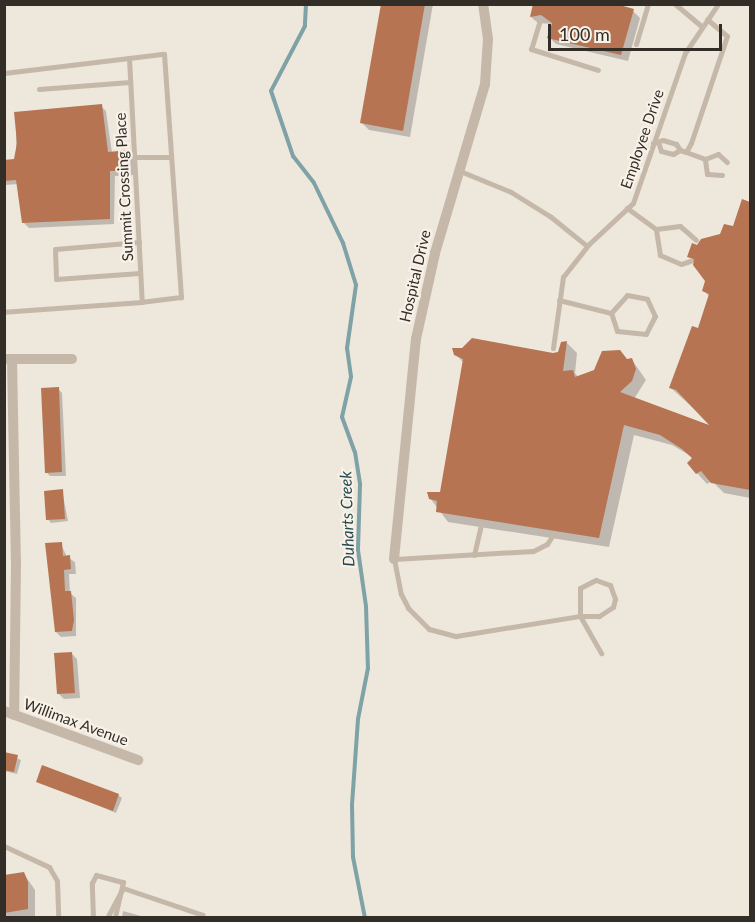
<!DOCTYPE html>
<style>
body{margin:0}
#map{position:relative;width:755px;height:922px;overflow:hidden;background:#eee7dc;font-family:Lato,sans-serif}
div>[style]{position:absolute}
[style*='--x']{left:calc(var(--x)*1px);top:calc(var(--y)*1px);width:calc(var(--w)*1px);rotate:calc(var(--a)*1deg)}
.shadow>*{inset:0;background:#0003}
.stream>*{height:4px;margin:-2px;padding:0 2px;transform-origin:2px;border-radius:2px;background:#7fa2a7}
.building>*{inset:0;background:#b67452}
.lane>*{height:5px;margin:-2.5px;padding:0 2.5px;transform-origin:2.5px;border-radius:2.5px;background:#c5b8a9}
.street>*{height:10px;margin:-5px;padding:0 5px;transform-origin:5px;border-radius:5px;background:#c5b8a9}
span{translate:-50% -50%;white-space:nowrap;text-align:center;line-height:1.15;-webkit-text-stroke:4.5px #f7f1e8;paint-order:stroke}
.street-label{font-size:15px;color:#332d28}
.water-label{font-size:16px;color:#23484f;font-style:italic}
.frame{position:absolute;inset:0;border:6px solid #332d28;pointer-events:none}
.scale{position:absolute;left:548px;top:24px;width:174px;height:27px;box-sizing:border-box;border:3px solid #332d28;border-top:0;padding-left:8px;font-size:18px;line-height:21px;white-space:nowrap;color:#332d28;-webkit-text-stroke:4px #f7f1e8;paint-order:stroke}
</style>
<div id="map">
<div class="shadow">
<div style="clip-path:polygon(383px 4px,433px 4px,410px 137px,369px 130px,362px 123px)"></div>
<div style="clip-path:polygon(535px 4px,633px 11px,640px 18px,628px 61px,556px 44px,549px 37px,553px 24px,538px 23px,531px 17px)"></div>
<div style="clip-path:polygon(101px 106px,106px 111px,112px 153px,128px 152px,134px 157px,135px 175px,115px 176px,114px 224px,29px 228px,24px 223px,19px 184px,4px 185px,4px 161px,16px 160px,16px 113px)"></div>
<div style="clip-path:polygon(743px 201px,750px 203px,750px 498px,724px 493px,712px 481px,707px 484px,697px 473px,694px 458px,672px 445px,634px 435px,609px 547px,448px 522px,430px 498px,441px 494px,464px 363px,456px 355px,559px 354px,567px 343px,577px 353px,575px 373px,579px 378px,632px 360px,646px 380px,634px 399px,715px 428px,671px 388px,699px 330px,710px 297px,703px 290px,707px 280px,689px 256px,698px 247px,734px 227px)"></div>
<div style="clip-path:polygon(58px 389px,62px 393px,66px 476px,50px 476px,46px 472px)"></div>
<div style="clip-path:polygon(62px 490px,68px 521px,51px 523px,48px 519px)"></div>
<div style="clip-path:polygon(61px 544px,67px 557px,75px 562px,76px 574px,69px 574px,70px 593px,76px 598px,76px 636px,61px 637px,56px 632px)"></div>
<div style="clip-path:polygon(72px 654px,77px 659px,80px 698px,64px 699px,58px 693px)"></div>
<div style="clip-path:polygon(4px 753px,21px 760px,17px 774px,4px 771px)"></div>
<div style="clip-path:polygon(38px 781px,118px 795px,122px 798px,116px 813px)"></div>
<div style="clip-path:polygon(24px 874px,35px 890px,35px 916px,4px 918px,4px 877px)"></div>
<div style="clip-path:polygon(123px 911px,148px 918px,122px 918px)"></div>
</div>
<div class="stream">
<div style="--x:306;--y:4;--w:22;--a:93"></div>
<div style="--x:305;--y:26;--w:73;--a:117.6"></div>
<div style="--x:271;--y:91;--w:69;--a:71.3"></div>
<div style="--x:293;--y:156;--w:34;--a:52"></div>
<div style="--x:314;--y:183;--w:67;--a:64.2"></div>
<div style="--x:343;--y:243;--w:44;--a:72.8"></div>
<div style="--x:356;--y:285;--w:64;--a:98.1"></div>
<div style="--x:347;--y:348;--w:29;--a:82"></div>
<div style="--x:351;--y:377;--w:41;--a:102.7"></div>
<div style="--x:342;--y:417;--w:37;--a:70"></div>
<div style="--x:355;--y:452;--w:33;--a:81"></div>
<div style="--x:360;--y:485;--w:65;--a:91.8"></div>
<div style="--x:358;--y:550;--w:57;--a:81.9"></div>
<div style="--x:366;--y:606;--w:62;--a:88.2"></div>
<div style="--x:368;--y:668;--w:52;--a:101.1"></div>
<div style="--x:358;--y:719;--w:86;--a:94"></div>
<div style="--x:352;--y:805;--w:52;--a:88.9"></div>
<div style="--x:353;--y:857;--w:62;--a:78.9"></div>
</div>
<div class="building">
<div style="clip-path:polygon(381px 4px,425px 4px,403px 131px,360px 123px)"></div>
<div style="clip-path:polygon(533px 4px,616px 4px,634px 9px,621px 55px,547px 38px,552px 23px,541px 15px,530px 17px)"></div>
<div style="clip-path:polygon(102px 104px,108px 152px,129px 150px,130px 171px,110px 171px,110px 219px,22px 223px,16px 180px,4px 181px,4px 160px,14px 159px,17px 143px,14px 112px)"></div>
<div style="clip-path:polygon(742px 199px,750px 202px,750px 490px,711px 483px,701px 471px,696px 474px,687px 463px,692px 458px,682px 449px,660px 435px,624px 425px,599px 538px,436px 512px,437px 501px,429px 499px,427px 492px,440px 492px,463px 359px,454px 355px,452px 348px,462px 348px,472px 338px,553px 353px,558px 352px,561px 342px,567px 341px,563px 371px,573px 370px,575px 377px,594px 370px,602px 351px,620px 350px,627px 359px,632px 358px,636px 369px,632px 381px,620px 392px,709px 425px,676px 390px,669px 388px,692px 326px,698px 328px,709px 294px,702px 291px,705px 281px,693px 265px,694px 259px,687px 257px,692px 243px,697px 245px,701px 239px,720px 234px,724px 224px,733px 226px)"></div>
<div style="clip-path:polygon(59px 387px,62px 472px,45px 473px,41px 388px)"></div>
<div style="clip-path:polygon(63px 489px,65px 519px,46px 520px,44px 491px)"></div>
<div style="clip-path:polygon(62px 542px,63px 556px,70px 555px,71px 569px,64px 570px,65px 591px,71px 591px,74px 620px,72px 631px,55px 632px,45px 543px)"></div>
<div style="clip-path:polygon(72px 652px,75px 693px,57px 694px,54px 653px)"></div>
<div style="clip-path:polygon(4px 752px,18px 755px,14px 772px,4px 770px)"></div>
<div style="clip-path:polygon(42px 765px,119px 794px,113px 811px,36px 782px)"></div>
<div style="clip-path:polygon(24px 872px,28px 882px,28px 909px,4px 913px,4px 875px)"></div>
</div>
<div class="lane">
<div style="--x:675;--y:4;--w:35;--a:40"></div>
<div style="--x:540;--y:20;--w:30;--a:107"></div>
<div style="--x:531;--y:49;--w:70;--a:17.4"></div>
<div style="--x:636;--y:44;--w:42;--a:-73.3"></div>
<div style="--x:129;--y:58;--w:35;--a:-7"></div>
<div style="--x:164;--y:54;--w:244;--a:86"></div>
<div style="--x:181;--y:297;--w:39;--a:173"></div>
<div style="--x:4;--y:73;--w:126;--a:-6.8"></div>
<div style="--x:129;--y:58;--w:244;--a:87"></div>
<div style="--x:142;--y:302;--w:138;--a:175.9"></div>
<div style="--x:39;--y:89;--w:91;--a:-4.4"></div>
<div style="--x:653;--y:143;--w:10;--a:-17"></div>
<div style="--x:663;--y:140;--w:14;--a:17"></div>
<div style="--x:676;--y:144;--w:7;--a:56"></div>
<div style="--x:680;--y:150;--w:8;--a:150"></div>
<div style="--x:673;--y:154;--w:12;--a:-166"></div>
<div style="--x:661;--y:151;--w:6;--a:-108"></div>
<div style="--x:680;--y:150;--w:6;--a:18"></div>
<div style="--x:686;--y:152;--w:10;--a:-61"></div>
<div style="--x:691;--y:143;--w:113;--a:-71.4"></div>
<div style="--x:727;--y:36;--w:26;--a:-140"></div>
<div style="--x:686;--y:152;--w:20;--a:20"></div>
<div style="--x:134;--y:157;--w:37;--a:0"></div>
<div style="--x:460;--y:171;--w:55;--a:22.4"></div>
<div style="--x:511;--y:192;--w:47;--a:32"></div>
<div style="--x:551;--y:217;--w:46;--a:38.9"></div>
<div style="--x:722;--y:175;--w:15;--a:-176"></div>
<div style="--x:707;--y:174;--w:15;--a:-98"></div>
<div style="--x:705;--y:159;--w:14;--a:-21"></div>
<div style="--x:718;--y:154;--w:12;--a:42"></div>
<div style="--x:627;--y:208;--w:36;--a:36"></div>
<div style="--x:139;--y:242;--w:84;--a:175.2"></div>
<div style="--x:55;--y:249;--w:30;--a:88"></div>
<div style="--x:56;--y:279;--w:84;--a:-4.1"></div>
<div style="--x:690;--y:261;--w:9;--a:162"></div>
<div style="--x:681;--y:264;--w:23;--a:-157"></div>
<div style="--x:660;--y:255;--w:26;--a:-99"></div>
<div style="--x:656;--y:229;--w:24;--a:-7"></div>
<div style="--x:680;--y:226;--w:21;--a:41"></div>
<div style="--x:559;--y:300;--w:54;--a:14"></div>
<div style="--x:611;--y:313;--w:24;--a:-48"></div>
<div style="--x:627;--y:295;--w:20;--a:11"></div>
<div style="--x:647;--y:299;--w:19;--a:65"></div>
<div style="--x:655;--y:316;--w:20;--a:117"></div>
<div style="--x:646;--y:334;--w:29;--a:-174"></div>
<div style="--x:617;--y:331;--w:19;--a:-108"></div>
<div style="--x:553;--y:348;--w:72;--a:-82"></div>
<div style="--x:563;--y:277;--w:42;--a:-51.8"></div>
<div style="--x:589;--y:244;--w:60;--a:-43"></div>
<div style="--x:633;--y:203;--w:159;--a:-70.9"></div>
<div style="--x:685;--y:53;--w:59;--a:-56"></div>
<div style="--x:554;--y:533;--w:13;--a:122"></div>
<div style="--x:547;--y:544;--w:16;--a:153"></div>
<div style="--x:533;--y:551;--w:139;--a:176.7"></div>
<div style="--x:394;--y:559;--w:36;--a:79"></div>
<div style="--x:401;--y:594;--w:16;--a:63"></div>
<div style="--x:408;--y:608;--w:30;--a:45"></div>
<div style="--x:429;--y:629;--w:28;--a:15"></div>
<div style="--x:456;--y:636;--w:126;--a:-9.2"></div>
<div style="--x:580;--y:616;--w:43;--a:60.4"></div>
<div style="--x:474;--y:555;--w:32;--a:-77"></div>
<div style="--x:596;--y:580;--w:15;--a:20"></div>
<div style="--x:610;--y:585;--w:15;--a:70"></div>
<div style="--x:615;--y:599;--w:8;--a:104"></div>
<div style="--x:613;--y:607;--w:17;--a:147"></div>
<div style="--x:599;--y:616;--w:19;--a:180"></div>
<div style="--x:580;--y:616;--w:28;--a:-90"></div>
<div style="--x:580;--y:588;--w:18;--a:-27"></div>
<div style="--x:4;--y:846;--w:50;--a:25"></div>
<div style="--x:49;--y:867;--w:16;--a:60"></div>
<div style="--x:57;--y:881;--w:37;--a:88"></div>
<div style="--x:123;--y:888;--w:84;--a:18.6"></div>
<div style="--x:93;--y:918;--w:35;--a:-92"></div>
<div style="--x:92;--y:883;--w:9;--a:-63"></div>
<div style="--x:96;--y:875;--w:28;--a:15"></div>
<div style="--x:123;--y:882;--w:37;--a:103"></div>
<div style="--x:107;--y:918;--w:32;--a:-62"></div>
</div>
<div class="street">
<div style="--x:5;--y:359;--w:67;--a:0"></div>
<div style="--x:12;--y:359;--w:203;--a:88.9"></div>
<div style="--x:16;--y:562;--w:153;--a:90.7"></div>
<div style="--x:394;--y:559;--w:221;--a:-84.3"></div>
<div style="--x:416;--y:339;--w:88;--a:-77.5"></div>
<div style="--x:435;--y:253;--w:176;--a:-73.5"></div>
<div style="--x:485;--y:84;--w:45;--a:-86.2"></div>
<div style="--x:488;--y:39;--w:35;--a:-98"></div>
<div style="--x:4;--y:711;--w:143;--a:20.1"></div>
</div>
<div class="street-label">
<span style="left:642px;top:139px;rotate:-71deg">Employee Drive</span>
<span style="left:124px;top:187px;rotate:-93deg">Summit Crossing Place</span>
<span style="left:415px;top:276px;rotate:-77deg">Hospital Drive</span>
<span style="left:76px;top:722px;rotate:20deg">Willimax Avenue</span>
</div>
<div class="water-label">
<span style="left:347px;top:519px;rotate:-92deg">Duharts Creek</span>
</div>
<div class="frame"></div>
<div class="scale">100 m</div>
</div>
